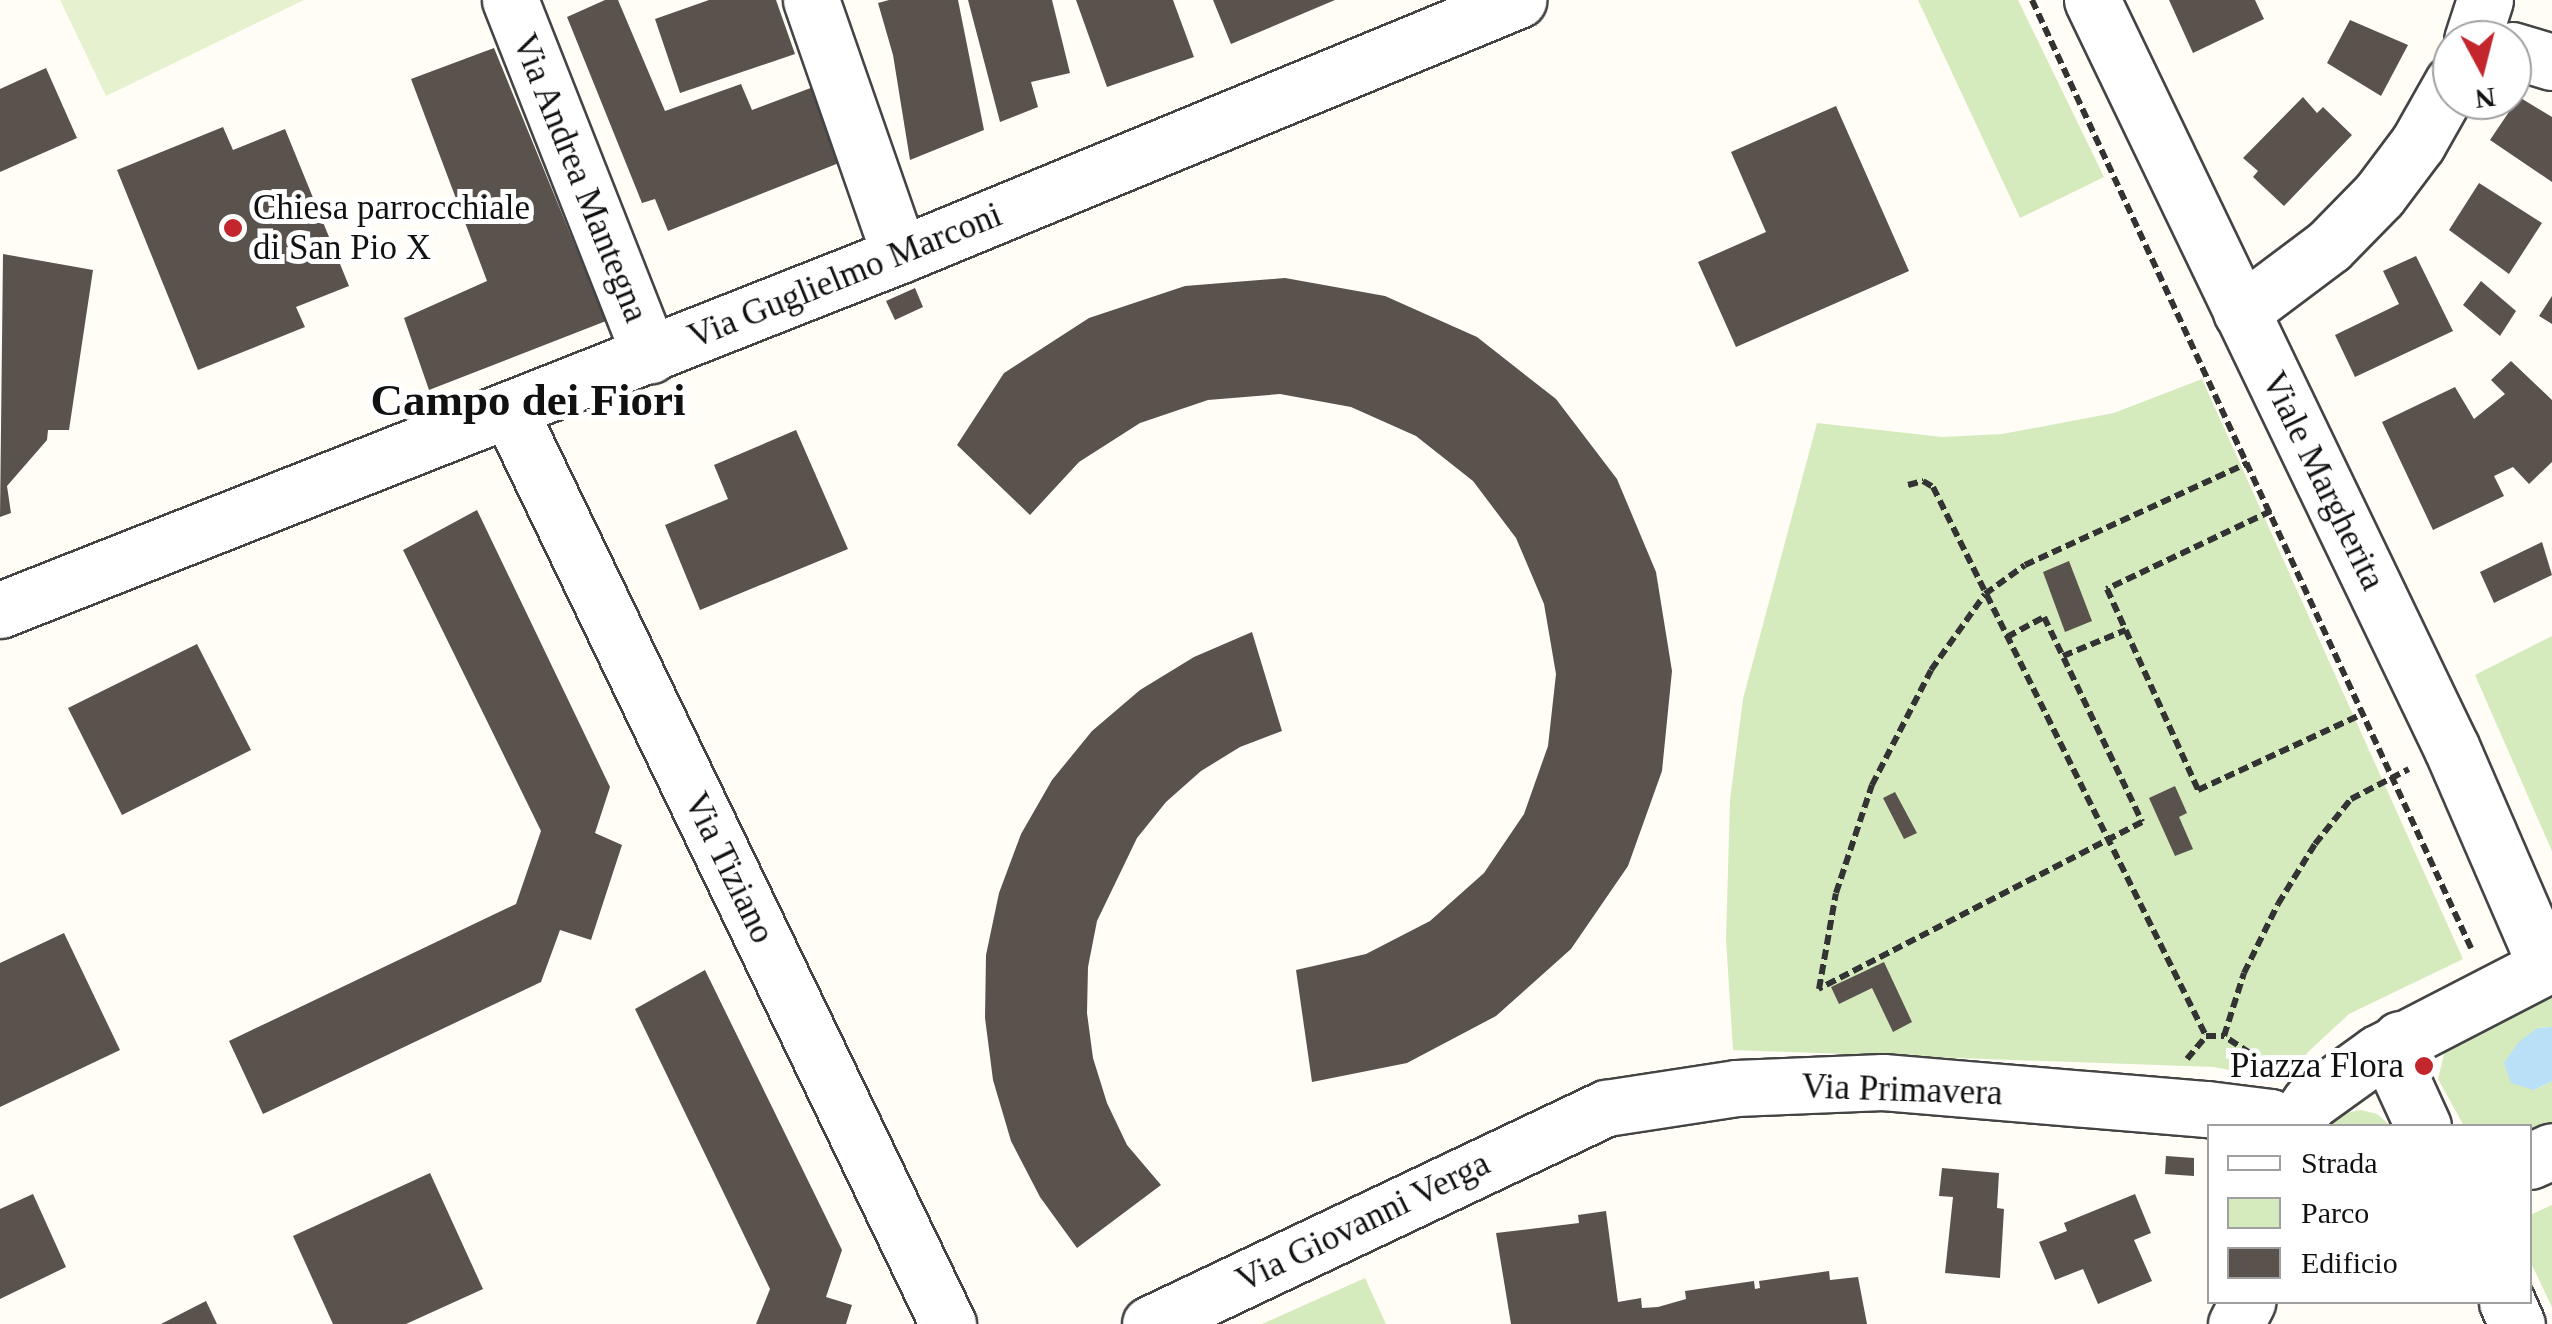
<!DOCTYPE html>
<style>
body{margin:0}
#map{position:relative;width:2552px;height:1324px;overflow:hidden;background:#fffdf5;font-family:"Times New Roman",serif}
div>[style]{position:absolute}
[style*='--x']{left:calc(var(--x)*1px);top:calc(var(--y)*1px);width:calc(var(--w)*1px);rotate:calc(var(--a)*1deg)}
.green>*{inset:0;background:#d5ebbd}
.pitch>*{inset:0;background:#e6f2cf}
.water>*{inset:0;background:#b9e0f7}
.building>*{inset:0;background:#5a524d}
.path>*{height:6px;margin-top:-3px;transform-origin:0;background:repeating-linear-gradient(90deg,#333 0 10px,transparent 0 15px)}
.roads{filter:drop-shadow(2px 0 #444) drop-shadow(-2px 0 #444) drop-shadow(0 2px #444) drop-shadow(0 -2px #444)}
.minor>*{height:55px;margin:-27.5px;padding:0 27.5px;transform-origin:27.5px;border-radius:27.5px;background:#fff}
.dots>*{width:28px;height:28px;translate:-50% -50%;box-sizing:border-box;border:5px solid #fff;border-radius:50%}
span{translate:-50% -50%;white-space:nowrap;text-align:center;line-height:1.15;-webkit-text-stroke:10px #fff;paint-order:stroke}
.street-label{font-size:35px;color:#111}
.poi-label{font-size:35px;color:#111}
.left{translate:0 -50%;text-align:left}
.right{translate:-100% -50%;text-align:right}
.district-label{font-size:45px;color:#111;font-weight:700}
.legend{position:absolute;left:2207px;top:1124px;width:325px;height:180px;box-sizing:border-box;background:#fff;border:2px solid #a0a0a0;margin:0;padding:12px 18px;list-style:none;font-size:30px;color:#111}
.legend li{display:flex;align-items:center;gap:20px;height:50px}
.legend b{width:50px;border:2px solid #a0a0a0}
.north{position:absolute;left:2432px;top:20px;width:100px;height:100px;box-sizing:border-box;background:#fff;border:2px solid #a0a0a0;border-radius:50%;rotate:173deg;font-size:28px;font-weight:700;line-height:40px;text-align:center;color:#111}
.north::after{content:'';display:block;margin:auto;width:35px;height:45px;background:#c4262e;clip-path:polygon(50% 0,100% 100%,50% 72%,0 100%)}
</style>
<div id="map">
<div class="green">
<div style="clip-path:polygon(1918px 0,2018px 0,2104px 177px,2020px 218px)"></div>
<div style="clip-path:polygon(2202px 379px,2463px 959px,2349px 1014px,2308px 1052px,2286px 1081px,2214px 1067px,1733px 1050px,1726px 939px,1730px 800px,1743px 699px,1817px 423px,1942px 437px,2002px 434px,2114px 413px)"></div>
<div style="clip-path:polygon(2552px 636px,2552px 851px,2475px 675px)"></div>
<div style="clip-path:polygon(2552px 998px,2552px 1027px,2536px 1028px,2534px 1090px,2552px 1081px,2552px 1125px,2530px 1134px,2530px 1126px,2464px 1126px,2438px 1079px,2446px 1046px)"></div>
<div style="clip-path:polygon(2361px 1110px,2377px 1114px,2391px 1126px,2329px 1126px,2345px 1113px)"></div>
<div style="clip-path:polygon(2552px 1205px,2552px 1307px,2530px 1261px,2530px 1215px)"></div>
<div style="clip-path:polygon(1365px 1278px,1386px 1324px,1262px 1324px)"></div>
</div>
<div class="pitch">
<div style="clip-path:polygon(60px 0,304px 0,106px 96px)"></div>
</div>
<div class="water">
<div style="clip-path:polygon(2552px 1027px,2552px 1081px,2534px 1090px,2511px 1083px,2504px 1063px,2518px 1043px,2537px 1028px)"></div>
</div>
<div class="building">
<div style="clip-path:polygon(605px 0,618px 0,665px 111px,741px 84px,752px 110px,816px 86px,844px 161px,668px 231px,655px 199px,642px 203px,567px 17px)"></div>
<div style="clip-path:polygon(709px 0,776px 0,795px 54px,680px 93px,655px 19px)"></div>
<div style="clip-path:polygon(889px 0,958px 0,984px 130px,910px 160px,893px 55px,878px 3px)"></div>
<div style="clip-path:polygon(968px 0,1052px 0,1070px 73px,1031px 82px,1038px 107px,1000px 122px)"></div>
<div style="clip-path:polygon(1076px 0,1173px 0,1194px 57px,1107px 87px)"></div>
<div style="clip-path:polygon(1213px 0,1335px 0,1231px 44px)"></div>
<div style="clip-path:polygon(2169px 0,2255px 0,2264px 19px,2193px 53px)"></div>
<div style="clip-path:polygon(2350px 20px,2408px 45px,2381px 96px,2327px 63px)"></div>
<div style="clip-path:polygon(494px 48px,606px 321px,429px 390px,404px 318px,487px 281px,411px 79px)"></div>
<div style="clip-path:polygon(46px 68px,77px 138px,0 172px,0 89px)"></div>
<div style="clip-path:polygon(2303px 97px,2317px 113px,2323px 107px,2352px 135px,2284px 206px,2253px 177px,2258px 171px,2243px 158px)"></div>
<div style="clip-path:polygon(2519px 97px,2552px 117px,2552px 182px,2490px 140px)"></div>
<div style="clip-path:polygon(1836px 106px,1909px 271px,1736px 347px,1698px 262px,1766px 232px,1731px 152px)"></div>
<div style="clip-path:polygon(223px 127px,233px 150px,285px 129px,349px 286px,296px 307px,305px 327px,198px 370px,117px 170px)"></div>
<div style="clip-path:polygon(2479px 183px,2542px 223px,2509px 274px,2449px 230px)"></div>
<div style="clip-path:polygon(3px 254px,93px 270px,69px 430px,48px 430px,47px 440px,7px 486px,11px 513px,0 517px)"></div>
<div style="clip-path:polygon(2416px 256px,2453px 331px,2355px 377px,2335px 335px,2399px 304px,2383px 271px)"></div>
<div style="clip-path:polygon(1285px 278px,1385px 296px,1477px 337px,1556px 399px,1617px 479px,1656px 572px,1672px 671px,1662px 771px,1628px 866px,1571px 949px,1496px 1016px,1407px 1063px,1312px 1082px,1296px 970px,1366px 954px,1430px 921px,1484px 873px,1524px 814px,1548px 746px,1556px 674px,1544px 604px,1516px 538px,1473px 481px,1416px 436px,1351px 407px,1280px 394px,1208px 400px,1140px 423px,1079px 462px,1030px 515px,957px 445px,1004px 373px,1089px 318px,1185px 286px)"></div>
<div style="clip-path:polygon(2481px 281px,2516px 311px,2500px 336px,2463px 305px)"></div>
<div style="clip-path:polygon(915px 288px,923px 307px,895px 320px,886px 301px)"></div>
<div style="clip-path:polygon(2552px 296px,2552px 324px,2539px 316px)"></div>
<div style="clip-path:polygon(2511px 361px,2552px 400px,2552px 462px,2529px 484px,2513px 467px,2494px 476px,2504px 496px,2433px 530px,2382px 422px,2455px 387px,2474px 419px,2505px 394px,2491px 380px)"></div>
<div style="clip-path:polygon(796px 430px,848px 549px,700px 610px,665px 525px,728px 499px,714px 465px)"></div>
<div style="clip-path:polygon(477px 510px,610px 787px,595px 833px,622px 845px,591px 940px,560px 930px,541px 982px,263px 1114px,229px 1041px,516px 904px,541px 831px,403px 550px)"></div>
<div style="clip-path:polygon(2542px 542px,2552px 575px,2494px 603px,2480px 572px)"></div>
<div style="clip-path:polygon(2069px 561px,2092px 621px,2065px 632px,2043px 572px)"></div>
<div style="clip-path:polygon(1252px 632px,1282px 731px,1240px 747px,1201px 771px,1166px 802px,1137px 838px,1097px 921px,1088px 967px,1087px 1013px,1093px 1058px,1107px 1103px,1127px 1145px,1161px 1185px,1077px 1248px,1040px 1197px,1011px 1141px,993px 1080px,985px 1018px,986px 955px,999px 893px,1021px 834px,1052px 780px,1092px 731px,1140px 690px,1194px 657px)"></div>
<div style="clip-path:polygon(197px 644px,251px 750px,122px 815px,68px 708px)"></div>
<div style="clip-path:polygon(2175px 786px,2187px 813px,2179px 817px,2193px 849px,2175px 856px,2149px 798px)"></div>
<div style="clip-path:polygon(1895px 792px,1917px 833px,1904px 839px,1883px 798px)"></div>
<div style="clip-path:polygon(64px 933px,120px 1050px,0 1107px,0 963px)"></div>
<div style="clip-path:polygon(1884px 962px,1912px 1022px,1893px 1032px,1872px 988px,1839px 1004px,1831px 987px)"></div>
<div style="clip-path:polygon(705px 970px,842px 1250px,826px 1297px,852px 1305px,846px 1324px,756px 1324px,770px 1289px,635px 1009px)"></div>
<div style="clip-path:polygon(2166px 1156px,2194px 1158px,2194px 1176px,2165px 1174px)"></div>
<div style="clip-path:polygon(1942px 1168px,1999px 1173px,1997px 1208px,2004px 1209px,2000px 1278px,1945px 1273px,1953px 1197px,1939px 1196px)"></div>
<div style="clip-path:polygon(430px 1173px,483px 1289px,406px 1324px,333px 1324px,293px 1236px)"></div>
<div style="clip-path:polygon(33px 1194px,66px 1267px,0 1299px,0 1209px)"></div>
<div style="clip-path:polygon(2135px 1194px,2151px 1233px,2134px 1240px,2152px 1281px,2098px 1304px,2083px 1269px,2055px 1280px,2039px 1242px,2067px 1231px,2064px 1223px)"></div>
<div style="clip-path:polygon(1606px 1211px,1618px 1302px,1641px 1298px,1642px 1308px,1658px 1307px,1686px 1299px,1685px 1291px,1754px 1281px,1755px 1289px,1760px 1288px,1759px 1281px,1829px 1271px,1830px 1280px,1858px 1277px,1867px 1324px,1511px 1324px,1496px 1233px,1579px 1223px,1578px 1215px)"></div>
<div style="clip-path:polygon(206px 1301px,217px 1324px,161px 1324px)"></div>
</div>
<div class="path">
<div style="--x:2032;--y:0;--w:1045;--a:65.15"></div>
<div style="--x:1908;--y:485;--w:16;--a:-15"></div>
<div style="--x:1923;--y:481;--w:12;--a:31"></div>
<div style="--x:1933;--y:487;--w:613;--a:63.56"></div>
<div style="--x:2271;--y:511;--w:182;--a:154.6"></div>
<div style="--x:2107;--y:589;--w:221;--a:65.6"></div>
<div style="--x:2198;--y:790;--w:184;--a:-24.8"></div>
<div style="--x:2007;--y:637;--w:42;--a:-28.4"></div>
<div style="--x:2044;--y:617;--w:227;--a:64.4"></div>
<div style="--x:2142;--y:822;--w:364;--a:152.7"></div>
<div style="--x:1819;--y:989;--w:97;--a:-80"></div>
<div style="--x:1836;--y:893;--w:114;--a:-71.6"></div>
<div style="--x:1872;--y:785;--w:129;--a:-62.8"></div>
<div style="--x:1931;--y:670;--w:93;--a:-54.6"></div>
<div style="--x:1985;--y:594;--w:49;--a:-35.9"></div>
<div style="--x:2025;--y:565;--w:245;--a:-24.6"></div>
<div style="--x:2063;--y:656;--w:68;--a:-22.4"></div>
<div style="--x:2187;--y:1059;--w:30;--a:-50"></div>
<div style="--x:2206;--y:1036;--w:18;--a:0"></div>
<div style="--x:2248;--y:1063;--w:10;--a:-79"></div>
<div style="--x:2250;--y:1053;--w:31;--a:-147"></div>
<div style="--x:2224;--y:1036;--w:66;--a:-72.4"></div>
<div style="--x:2244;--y:973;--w:77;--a:-63.8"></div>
<div style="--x:2278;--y:904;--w:70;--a:-58.3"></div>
<div style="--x:2315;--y:844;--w:58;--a:-51.3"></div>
<div style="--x:2351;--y:799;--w:65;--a:-27.3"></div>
</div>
<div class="roads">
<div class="minor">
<div style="--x:510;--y:0;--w:382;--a:68.5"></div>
<div style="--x:811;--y:0;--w:270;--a:70.8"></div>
<div style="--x:2092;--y:0;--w:831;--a:64.33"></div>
<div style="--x:2452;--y:749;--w:236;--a:66.6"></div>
<div style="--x:2472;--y:40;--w:42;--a:-72"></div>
<div style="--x:2512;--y:50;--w:42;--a:16.7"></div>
<div style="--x:2241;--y:312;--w:110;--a:-36.9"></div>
<div style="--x:2329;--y:246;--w:71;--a:-45.6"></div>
<div style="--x:2379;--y:195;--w:65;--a:-53.1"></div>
<div style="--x:2418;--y:143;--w:69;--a:-60.5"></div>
<div style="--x:510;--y:412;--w:1012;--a:64.35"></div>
<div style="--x:0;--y:610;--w:967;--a:-21.53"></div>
<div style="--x:900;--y:255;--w:669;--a:-22.42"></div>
<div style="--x:2400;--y:1039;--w:28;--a:98"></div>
<div style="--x:2396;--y:1067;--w:65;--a:65.4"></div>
<div style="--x:2293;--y:1126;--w:29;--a:-55"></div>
<div style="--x:2310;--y:1102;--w:84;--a:-35.8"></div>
<div style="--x:2378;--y:1053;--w:196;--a:-27.3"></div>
<div style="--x:2530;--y:1161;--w:24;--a:-24"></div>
<div style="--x:2507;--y:1302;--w:24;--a:66"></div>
<div style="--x:1150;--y:1324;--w:505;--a:-25.35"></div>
<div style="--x:1606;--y:1108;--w:132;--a:-8.7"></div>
<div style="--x:1736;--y:1088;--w:147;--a:-2.3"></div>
<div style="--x:1883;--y:1082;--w:325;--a:4.8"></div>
<div style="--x:2207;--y:1109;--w:64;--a:7.2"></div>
<div style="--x:2270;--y:1117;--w:22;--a:24"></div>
<div style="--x:2236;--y:1324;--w:25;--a:-63"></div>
</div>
</div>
<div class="dots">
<div style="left:233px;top:228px;background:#c4262e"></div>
<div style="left:2424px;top:1066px;background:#c4262e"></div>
</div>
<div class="street-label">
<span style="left:580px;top:178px;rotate:68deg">Via Andrea Mantegna</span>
<span style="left:845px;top:276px;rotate:-22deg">Via Guglielmo Marconi</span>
<span style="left:2323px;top:481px;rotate:64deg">Viale Margherita</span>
<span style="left:729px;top:868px;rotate:64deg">Via Tiziano</span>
<span style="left:1902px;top:1090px;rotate:2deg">Via Primavera</span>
<span style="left:1363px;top:1222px;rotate:-26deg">Via Giovanni Verga</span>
</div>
<div class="poi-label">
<span class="left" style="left:253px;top:228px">Chiesa parrocchiale<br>di San Pio X</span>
<span class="right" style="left:2404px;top:1066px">Piazza Flora</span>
</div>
<div class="district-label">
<span style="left:528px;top:401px">Campo dei Fiori</span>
</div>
<ul class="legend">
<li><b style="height:12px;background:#fff"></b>Strada</li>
<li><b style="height:28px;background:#d5ebbd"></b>Parco</li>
<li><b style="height:28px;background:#5a524d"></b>Edificio</li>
</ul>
<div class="north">N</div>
</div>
